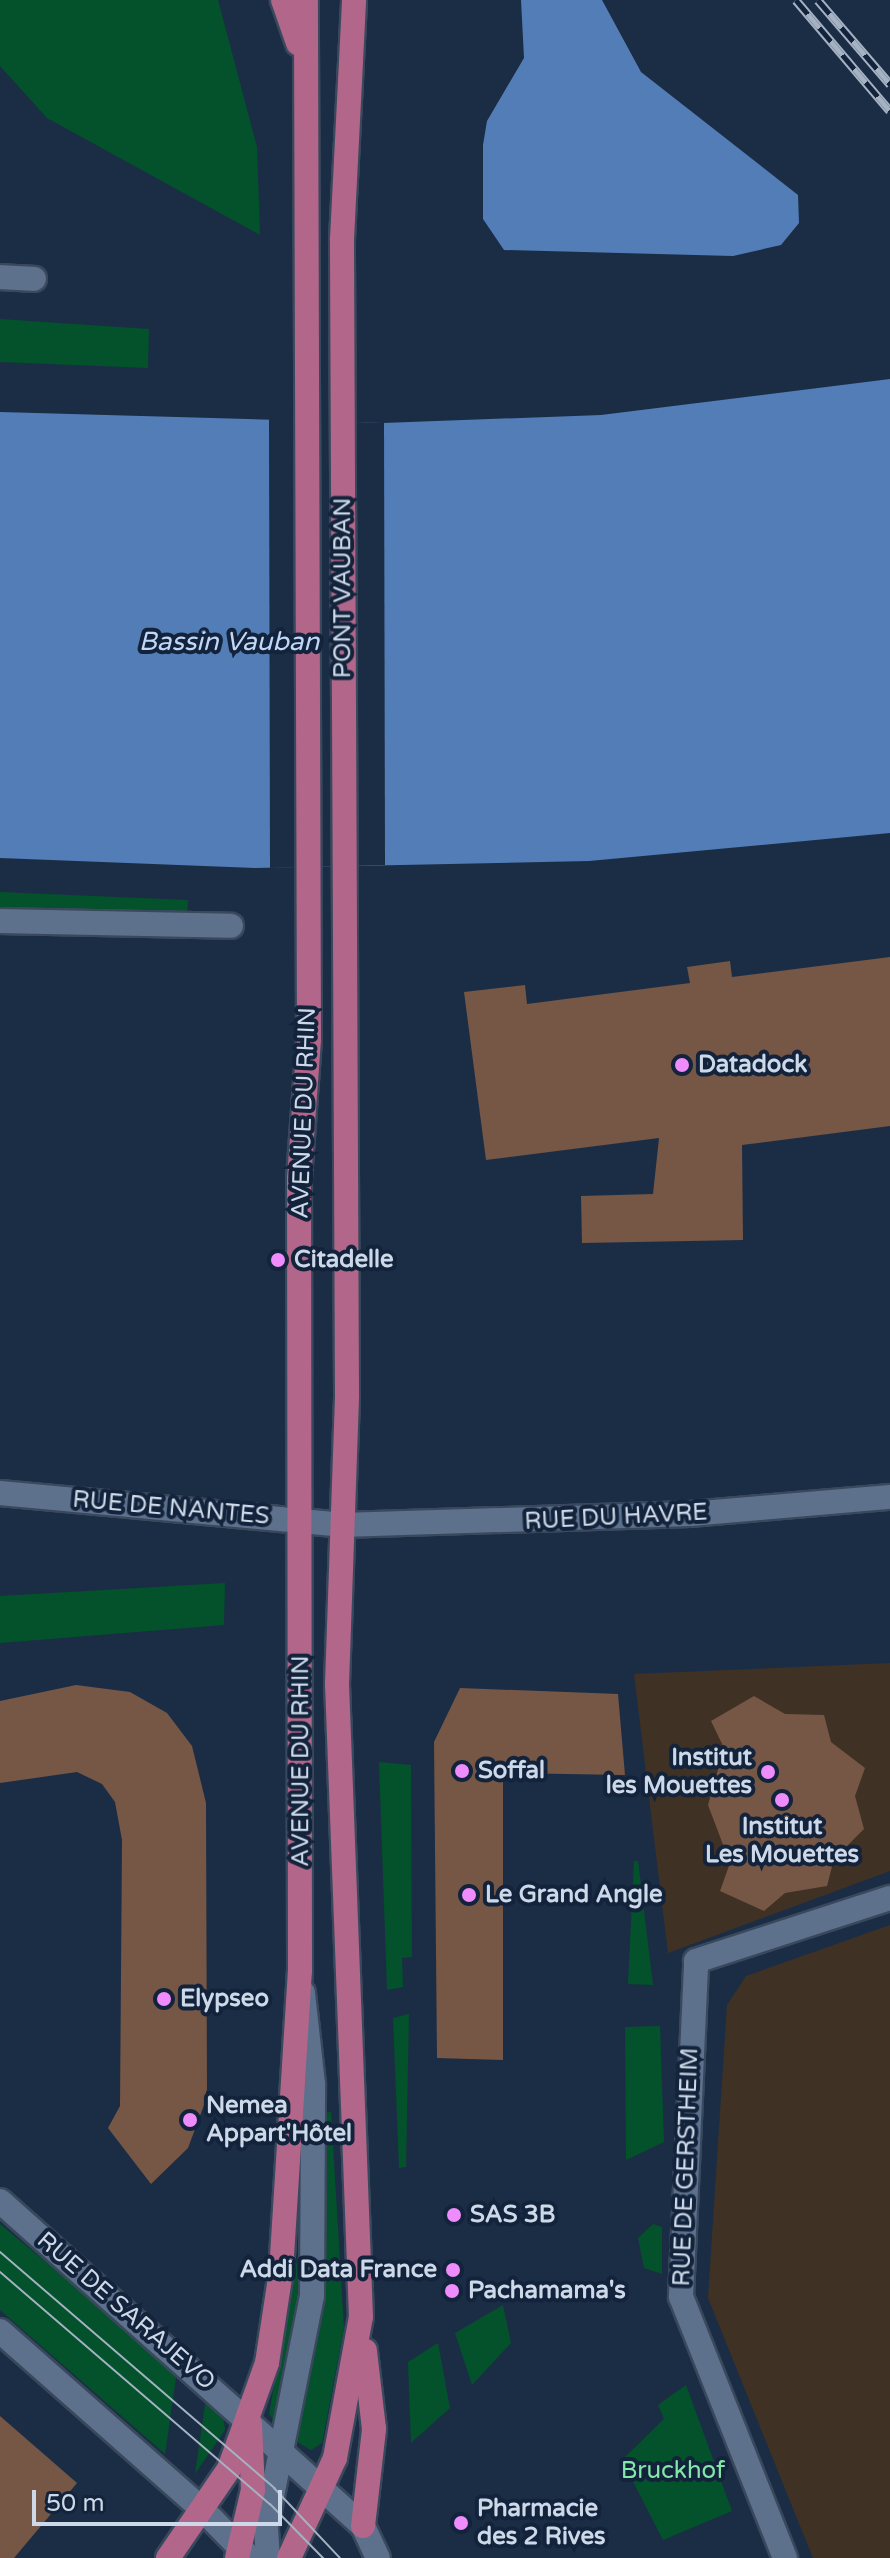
<!DOCTYPE html>
<meta charset="utf-8">
<style>
body{margin:0}
#map{position:relative;width:890px;height:2558px;overflow:hidden;background:#1b2d45;font-family:"Varela Round",sans-serif}
div>[style]{position:absolute}
[style*='--x']{left:calc(var(--x)*1px);top:calc(var(--y)*1px);width:calc(var(--w)*1px);rotate:calc(var(--a)*1deg)}
.education>*{inset:0;background:#403125}
.green>*{inset:0;background:#03522b}
.water>*{inset:0;background:#537db7}
.pier>*{inset:0;background:#1b2d45}
.building>*{inset:0;background:#765745}
.roads{filter:drop-shadow(2px 0 #39485c) drop-shadow(-2px 0 #39485c) drop-shadow(0 2px #39485c) drop-shadow(0 -2px #39485c)}
.street>*{height:24px;margin:-12px;padding:0 12px;transform-origin:12px;border-radius:12px;background:#5d718d}
.secondary>*{height:24px;margin:-12px;padding:0 12px;transform-origin:12px;border-radius:12px;background:#5d718d}
.primary>*{height:24px;margin:-12px;padding:0 12px;transform-origin:12px;border-radius:12px;background:#b2668a}
.tram>*{height:2px;margin:-1px;padding:0 1px;transform-origin:1px;border-radius:1px;background:#a5b2c3}
.rail>*{height:9px;margin-top:-4.5px;transform-origin:0;background:repeating-linear-gradient(90deg,#12233b 0 18px,#a5b2c3 0 36px);box-sizing:border-box;border-block:2px solid #a5b2c3}
.dots>*{width:22px;height:22px;translate:-50% -50%;box-sizing:border-box;border:4px solid #12233b;border-radius:50%}
span{translate:-50% -50%;white-space:nowrap;text-align:center;line-height:1.15;-webkit-text-stroke:8px #12233b;paint-order:stroke}
.street-label{font-size:24px;color:#cdd9e8}
.poi-label{font-size:24px;color:#cdd9e8;font-weight:700}
.left{translate:0 -50%;text-align:left}
.right{translate:-100% -50%;text-align:right}
.park-label{font-size:24px;color:#83e8a7}
.water-label{font-size:26px;color:#c0d7f8;font-style:italic}
.scale{position:absolute;left:32px;top:2490px;width:250px;height:36px;box-sizing:border-box;border:4px solid #cdd9e8;border-top:0;padding-left:10px;font-size:24px;line-height:28px;white-space:nowrap;color:#cdd9e8;-webkit-text-stroke:6px #12233b;paint-order:stroke}
</style>
<div id="map">
<div class="education">
<div style="clip-path:polygon(890px 1663px,890px 1871px,668px 1953px,634px 1674px)"></div>
<div style="clip-path:polygon(890px 1925px,890px 2558px,813px 2558px,708px 2298px,727px 2005px,746px 1976px)"></div>
</div>
<div class="green">
<div style="clip-path:polygon(0 0,218px 0,257px 147px,260px 235px,47px 118px,0 66px)"></div>
<div style="clip-path:polygon(0 319px,149px 329px,148px 368px,0 362px)"></div>
<div style="clip-path:polygon(0 892px,188px 900px,187px 921px,0 915px)"></div>
<div style="clip-path:polygon(225px 1583px,224px 1625px,0 1643px,0 1596px)"></div>
<div style="clip-path:polygon(379px 1762px,411px 1765px,412px 1957px,402px 1958px,403px 1987px,387px 1990px)"></div>
<div style="clip-path:polygon(634px 1861px,638px 1861px,653px 1985px,628px 1984px)"></div>
<div style="clip-path:polygon(409px 2014px,406px 2167px,399px 2168px,393px 2018px)"></div>
<div style="clip-path:polygon(660px 2026px,664px 2142px,626px 2160px,625px 2027px)"></div>
<div style="clip-path:polygon(331px 2112px,344px 2328px,322px 2443px,311px 2450px,294px 2440px,324px 2250px,323px 2113px)"></div>
<div style="clip-path:polygon(0 2224px,177px 2371px,165px 2454px,0 2310px)"></div>
<div style="clip-path:polygon(653px 2224px,662px 2227px,662px 2274px,644px 2268px,638px 2238px)"></div>
<div style="clip-path:polygon(300px 2244px,300px 2298px,274px 2421px,269px 2414px)"></div>
<div style="clip-path:polygon(503px 2305px,511px 2343px,472px 2385px,455px 2333px)"></div>
<div style="clip-path:polygon(438px 2343px,450px 2408px,411px 2443px,408px 2362px)"></div>
<div style="clip-path:polygon(686px 2385px,732px 2511px,663px 2540px,622px 2460px,664px 2419px,658px 2405px)"></div>
<div style="clip-path:polygon(206px 2398px,222px 2407px,225px 2430px,195px 2474px)"></div>
</div>
<div class="water">
<div style="clip-path:polygon(521px 0,602px 0,641px 72px,798px 195px,799px 223px,781px 245px,733px 256px,504px 250px,483px 219px,483px 145px,487px 121px,524px 58px)"></div>
<div style="clip-path:polygon(890px 379px,890px 833px,589px 861px,255px 868px,0 858px,0 412px,383px 423px,601px 415px)"></div>
</div>
<div class="pier">
<div style="clip-path:polygon(269px 419px,384px 423px,385px 865px,270px 868px)"></div>
</div>
<div class="building">
<div style="clip-path:polygon(890px 957px,890px 1126px,742px 1145px,743px 1240px,582px 1243px,581px 1196px,653px 1194px,659px 1138px,486px 1160px,464px 992px,525px 985px,527px 1004px,690px 983px,687px 967px,730px 961px,732px 977px)"></div>
<div style="clip-path:polygon(76px 1685px,130px 1692px,167px 1713px,192px 1746px,206px 1803px,207px 2097px,188px 2148px,151px 2184px,108px 2128px,120px 2106px,122px 1840px,115px 1802px,102px 1784px,77px 1772px,0 1783px,0 1701px)"></div>
<div style="clip-path:polygon(460px 1688px,618px 1694px,625px 1775px,503px 1773px,503px 2060px,437px 2058px,434px 1742px)"></div>
<div style="clip-path:polygon(754px 1696px,785px 1714px,824px 1715px,831px 1742px,865px 1768px,855px 1796px,864px 1829px,834px 1859px,827px 1886px,785px 1893px,764px 1911px,720px 1891px,730px 1863px,708px 1805px,724px 1748px,711px 1721px)"></div>
<div style="clip-path:polygon(0 2416px,77px 2483px,14px 2558px,0 2558px)"></div>
</div>
<div class="roads">
<div class="street">
<div style="--x:0;--y:277;--w:34;--a:3"></div>
<div style="--x:0;--y:921;--w:231;--a:1.2"></div>
<div style="--x:0;--y:1493;--w:343;--a:5.3"></div>
<div style="--x:0;--y:2201;--w:335;--a:41.7"></div>
<div style="--x:0;--y:2331;--w:272;--a:41.4"></div>
<div style="--x:785;--y:2558;--w:281;--a:-111.7"></div>
<div style="--x:681;--y:2297;--w:336;--a:-87.4"></div>
<div style="--x:696;--y:1961;--w:204;--a:-18"></div>
</div>
<div class="secondary">
<div style="--x:342;--y:1525;--w:348;--a:-1.8"></div>
<div style="--x:690;--y:1514;--w:201;--a:-4.9"></div>
<div style="--x:250;--y:2424;--w:152;--a:42.1"></div>
<div style="--x:363;--y:2526;--w:35;--a:65"></div>
<div style="--x:204;--y:2511;--w:66;--a:45.6"></div>
<div style="--x:268;--y:2558;--w:32;--a:-94"></div>
<div style="--x:266;--y:2526;--w:235;--a:-78.7"></div>
<div style="--x:312;--y:2296;--w:212;--a:-89.7"></div>
<div style="--x:313;--y:2084;--w:92;--a:-96.3"></div>
</div>
<div class="primary">
<div style="--x:283;--y:0;--w:46;--a:70.8"></div>
<div style="--x:363;--y:2526;--w:98;--a:-83.5"></div>
<div style="--x:374;--y:2429;--w:79;--a:-96.6"></div>
<div style="--x:168;--y:2558;--w:108;--a:-55.6"></div>
<div style="--x:229;--y:2469;--w:113;--a:-70.3"></div>
<div style="--x:267;--y:2363;--w:92;--a:-81.3"></div>
<div style="--x:281;--y:2272;--w:302;--a:-86.4"></div>
<div style="--x:300;--y:1971;--w:792;--a:-90.07"></div>
<div style="--x:299;--y:1179;--w:139;--a:-85.9"></div>
<div style="--x:309;--y:1040;--w:1040;--a:-90.17"></div>
<div style="--x:237;--y:2558;--w:70;--a:-76.8"></div>
<div style="--x:253;--y:2490;--w:66;--a:-92.6"></div>
<div style="--x:289;--y:2558;--w:110;--a:-65.3"></div>
<div style="--x:335;--y:2458;--w:143;--a:-79.6"></div>
<div style="--x:361;--y:2317;--w:633;--a:-92.17"></div>
<div style="--x:337;--y:1684;--w:289;--a:-88"></div>
<div style="--x:347;--y:1395;--w:1156;--a:-90.25"></div>
<div style="--x:342;--y:239;--w:239;--a:-87.1"></div>
</div>
</div>
<div class="tram">
<div style="--x:0;--y:2252;--w:362;--a:40.7"></div>
<div style="--x:274;--y:2488;--w:96;--a:46.7"></div>
<div style="--x:0;--y:2272;--w:356;--a:40.7"></div>
<div style="--x:270;--y:2504;--w:76;--a:45.5"></div>
</div>
<div class="rail">
<div style="--x:796;--y:0;--w:145;--a:49.7"></div>
<div style="--x:818;--y:0;--w:111;--a:49.4"></div>
</div>
<div class="dots">
<div style="left:682px;top:1065px;background:#ed8cfa"></div>
<div style="left:278px;top:1260px;background:#ed8cfa"></div>
<div style="left:462px;top:1771px;background:#ed8cfa"></div>
<div style="left:768px;top:1772px;background:#ed8cfa"></div>
<div style="left:782px;top:1800px;background:#ed8cfa"></div>
<div style="left:469px;top:1895px;background:#ed8cfa"></div>
<div style="left:164px;top:1999px;background:#ed8cfa"></div>
<div style="left:190px;top:2120px;background:#ed8cfa"></div>
<div style="left:454px;top:2215px;background:#ed8cfa"></div>
<div style="left:453px;top:2270px;background:#ed8cfa"></div>
<div style="left:452px;top:2291px;background:#ed8cfa"></div>
<div style="left:461px;top:2523px;background:#ed8cfa"></div>
</div>
<div class="street-label">
<span style="left:343px;top:588px;rotate:-90deg">PONT VAUBAN</span>
<span style="left:304px;top:1113px;rotate:-88deg">AVENUE DU RHIN</span>
<span style="left:171px;top:1508px;rotate:5deg">RUE DE NANTES</span>
<span style="left:616px;top:1517px;rotate:-3deg">RUE DU HAVRE</span>
<span style="left:301px;top:1761px;rotate:-90deg">AVENUE DU RHIN</span>
<span style="left:686px;top:2167px;rotate:-88deg">RUE DE GERSTHEIM</span>
<span style="left:126px;top:2311px;rotate:41deg">RUE DE SARAJEVO</span>
</div>
<div class="poi-label">
<span class="left" style="left:698px;top:1065px">Datadock</span>
<span class="left" style="left:294px;top:1260px">Citadelle</span>
<span class="right" style="left:752px;top:1772px">Institut<br>les Mouettes</span>
<span class="left" style="left:478px;top:1771px">Soffal</span>
<span style="left:782px;top:1841px">Institut<br>Les Mouettes</span>
<span class="left" style="left:485px;top:1895px">Le Grand Angle</span>
<span class="left" style="left:180px;top:1999px">Elypseo</span>
<span class="left" style="left:206px;top:2120px">Nemea<br>Appart'Hôtel</span>
<span class="left" style="left:470px;top:2215px">SAS 3B</span>
<span class="right" style="left:437px;top:2270px">Addi Data France</span>
<span class="left" style="left:468px;top:2291px">Pachamama's</span>
<span class="left" style="left:477px;top:2523px">Pharmacie<br>des 2 Rives</span>
</div>
<div class="park-label">
<span style="left:673px;top:2471px">Bruckhof</span>
</div>
<div class="water-label">
<span style="left:229px;top:642px">Bassin Vauban</span>
</div>
<div class="scale">50 m</div>
</div>
